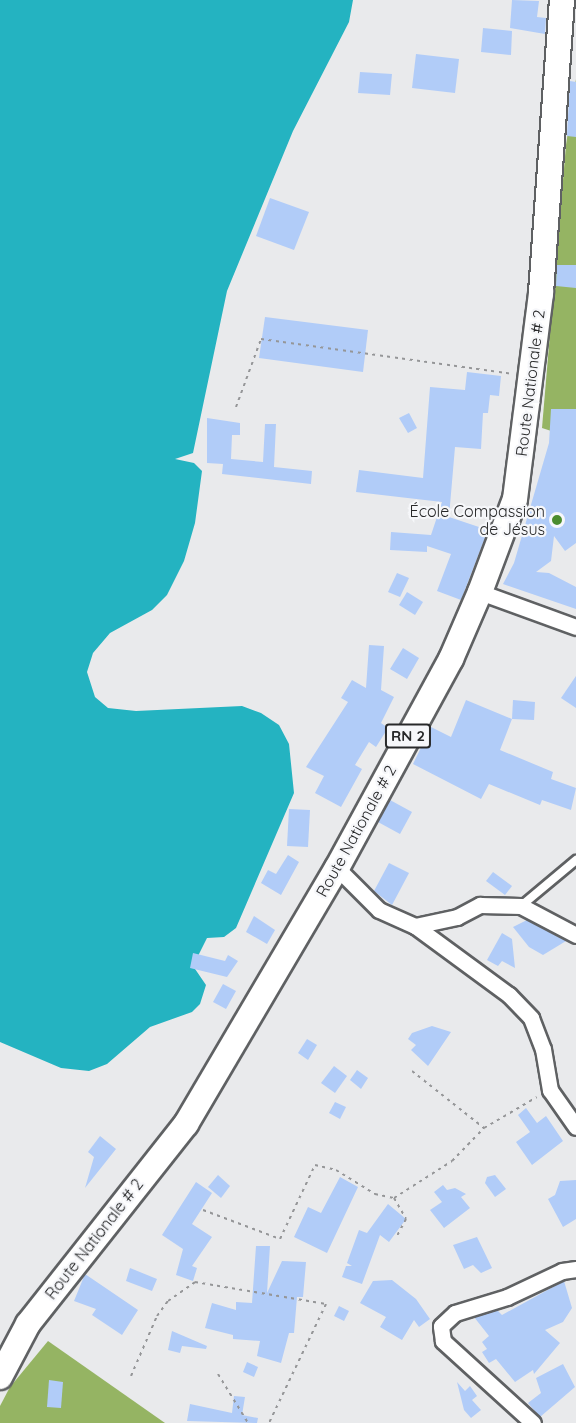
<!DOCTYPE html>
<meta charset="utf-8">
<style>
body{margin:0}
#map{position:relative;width:576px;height:1423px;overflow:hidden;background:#e9eaec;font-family:Quicksand,sans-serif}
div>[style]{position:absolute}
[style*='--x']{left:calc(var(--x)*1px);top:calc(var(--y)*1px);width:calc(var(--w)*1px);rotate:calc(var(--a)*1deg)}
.forest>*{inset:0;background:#95b463}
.water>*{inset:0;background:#24b3c1}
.building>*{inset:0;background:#b1ccf8}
.path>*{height:2px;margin-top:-1px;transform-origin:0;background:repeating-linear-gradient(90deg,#959698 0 3px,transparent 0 7.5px)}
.roads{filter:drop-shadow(2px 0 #5f6163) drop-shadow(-2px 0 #5f6163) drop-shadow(0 2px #5f6163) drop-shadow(0 -2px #5f6163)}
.lane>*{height:8px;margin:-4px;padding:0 4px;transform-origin:4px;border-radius:4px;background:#fff}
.street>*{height:15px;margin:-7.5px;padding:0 7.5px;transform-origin:7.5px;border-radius:7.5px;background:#fff}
.primary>*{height:24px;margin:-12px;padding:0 12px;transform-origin:12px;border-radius:12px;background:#fff}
.dots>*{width:16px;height:16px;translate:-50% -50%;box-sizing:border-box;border:3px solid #f6f7fa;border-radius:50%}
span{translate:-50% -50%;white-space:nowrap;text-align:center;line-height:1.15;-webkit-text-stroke:4.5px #f6f7fa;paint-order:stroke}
.shield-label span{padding:2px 4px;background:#f6f7fa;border:2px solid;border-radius:4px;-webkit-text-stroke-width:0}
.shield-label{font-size:15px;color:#28292a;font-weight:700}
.street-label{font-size:16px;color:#28292a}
.poi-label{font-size:16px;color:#28292a}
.right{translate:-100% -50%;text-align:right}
</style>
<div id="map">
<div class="forest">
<div style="clip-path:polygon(576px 79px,576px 439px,542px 428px,566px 145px)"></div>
<div style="clip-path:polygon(48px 1341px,165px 1423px,0 1423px,0 1406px,10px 1387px)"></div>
</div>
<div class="water">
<div style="clip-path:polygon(0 0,353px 0,349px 22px,293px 131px,227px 291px,193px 453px,175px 459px,194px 463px,202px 471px,195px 523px,184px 561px,167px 595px,152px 610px,110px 633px,93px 653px,87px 672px,95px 697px,108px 708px,136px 711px,242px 706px,261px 713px,279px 725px,289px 744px,294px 793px,236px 928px,224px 937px,207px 938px,193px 966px,206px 985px,200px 1004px,192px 1012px,150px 1027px,107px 1064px,89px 1071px,61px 1068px,0 1042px)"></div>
</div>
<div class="building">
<div style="clip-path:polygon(512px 0,539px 1px,537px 17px,546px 18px,545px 34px,510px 28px)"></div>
<div style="clip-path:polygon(483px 28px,512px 31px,511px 55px,481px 52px)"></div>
<div style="clip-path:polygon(416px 54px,459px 59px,455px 93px,412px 88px)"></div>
<div style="clip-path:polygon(360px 72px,392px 74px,390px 95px,358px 93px)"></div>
<div style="clip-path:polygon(570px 81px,576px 82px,576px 137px,567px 136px)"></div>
<div style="clip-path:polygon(270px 198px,309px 212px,294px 250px,256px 236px)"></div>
<div style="clip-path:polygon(557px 265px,576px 265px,576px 288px,556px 286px)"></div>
<div style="clip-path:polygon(265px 317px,368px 330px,363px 372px,259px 358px)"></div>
<div style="clip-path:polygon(467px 372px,501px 376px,499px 396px,490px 395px,488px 413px,483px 413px,481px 449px,455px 447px,449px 517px,488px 530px,461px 600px,437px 591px,451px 554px,427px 546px,427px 552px,390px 550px,391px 532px,431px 535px,442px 502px,356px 492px,359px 470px,423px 478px,430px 387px,465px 390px)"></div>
<div style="clip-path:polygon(551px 409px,576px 409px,576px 543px,565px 551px,554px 536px,551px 561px,536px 572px,549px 573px,576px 587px,576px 609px,503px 584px,514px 563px,549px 443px)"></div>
<div style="clip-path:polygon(409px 413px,417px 428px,408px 433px,399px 418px)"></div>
<div style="clip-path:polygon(207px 418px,240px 423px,240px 435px,232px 435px,231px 459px,263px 462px,265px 424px,276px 424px,274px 467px,312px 471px,311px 484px,222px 474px,223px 464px,207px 463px)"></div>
<div style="clip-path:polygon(397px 573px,409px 578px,400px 597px,388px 592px)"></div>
<div style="clip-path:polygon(407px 592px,423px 602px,415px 615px,399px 605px)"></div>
<div style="clip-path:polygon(369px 645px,384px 646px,381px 690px,394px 697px,381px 723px,388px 728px,376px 747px,369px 742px,355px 765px,362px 769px,341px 807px,315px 793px,324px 776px,306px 767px,348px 702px,341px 698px,352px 680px,366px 688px)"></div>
<div style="clip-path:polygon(403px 648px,419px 658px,407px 679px,390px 669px)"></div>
<div style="clip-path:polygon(576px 676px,576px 708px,561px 698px)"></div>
<div style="clip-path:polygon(466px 700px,512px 719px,500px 750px,553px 772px,551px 779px,576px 788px,571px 810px,542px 800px,540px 805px,489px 784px,481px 799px,413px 764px,431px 727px,451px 737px)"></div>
<div style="clip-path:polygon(513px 700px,535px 702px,534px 720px,512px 719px)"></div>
<div style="clip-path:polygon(390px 800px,412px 812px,400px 834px,378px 822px)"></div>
<div style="clip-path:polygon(289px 809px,310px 810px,308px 847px,287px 846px)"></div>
<div style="clip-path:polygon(288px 855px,299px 862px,281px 895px,261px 883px,268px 870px,276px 874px)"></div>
<div style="clip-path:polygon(389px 863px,409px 873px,392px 905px,374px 891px)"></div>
<div style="clip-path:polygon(493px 872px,512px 886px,505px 895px,486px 881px)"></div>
<div style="clip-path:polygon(254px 916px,275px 930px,267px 944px,246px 932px)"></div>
<div style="clip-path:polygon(527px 920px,566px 941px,543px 955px,529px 947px,513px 927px)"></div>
<div style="clip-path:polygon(502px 933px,512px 939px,515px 968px,502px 961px,498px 966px,487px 960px)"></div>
<div style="clip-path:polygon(193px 953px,225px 961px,228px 955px,238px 961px,227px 977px,190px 968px)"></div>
<div style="clip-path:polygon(223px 984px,236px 991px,226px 1009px,213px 1002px)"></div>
<div style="clip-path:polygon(432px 1026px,451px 1032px,428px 1066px,411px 1050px,416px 1045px,408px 1039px,412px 1033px)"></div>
<div style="clip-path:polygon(307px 1039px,317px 1045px,308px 1060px,298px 1053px)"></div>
<div style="clip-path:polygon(334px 1066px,347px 1076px,335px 1093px,321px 1083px)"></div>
<div style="clip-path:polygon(357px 1070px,368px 1078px,361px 1089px,350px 1080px)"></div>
<div style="clip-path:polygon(335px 1102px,346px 1107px,340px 1119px,329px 1113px)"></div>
<div style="clip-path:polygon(526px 1108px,537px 1123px,546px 1116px,563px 1141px,532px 1165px,516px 1142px,530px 1132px,518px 1115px)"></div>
<div style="clip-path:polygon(100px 1136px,116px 1149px,85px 1188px,94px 1157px,88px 1152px)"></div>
<div style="clip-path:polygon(218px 1175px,230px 1186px,221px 1198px,208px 1187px)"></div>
<div style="clip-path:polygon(495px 1175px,506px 1189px,495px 1197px,485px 1183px,487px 1177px)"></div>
<div style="clip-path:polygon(340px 1177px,358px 1187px,327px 1253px,294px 1237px,308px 1207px,321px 1213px)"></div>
<div style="clip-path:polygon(576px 1180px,576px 1219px,563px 1227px,548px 1199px,555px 1195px,560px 1181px)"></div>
<div style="clip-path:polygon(196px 1182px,212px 1193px,192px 1224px,212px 1237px,192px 1266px,197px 1268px,193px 1281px,176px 1275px,183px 1249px,162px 1235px)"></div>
<div style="clip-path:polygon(443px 1185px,447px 1190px,455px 1188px,466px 1194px,461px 1197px,470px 1208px,444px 1228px,430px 1210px,442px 1202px,434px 1192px)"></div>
<div style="clip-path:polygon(388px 1204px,406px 1219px,389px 1242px,380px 1235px,362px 1284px,342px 1277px,346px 1266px,352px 1266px,347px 1263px,359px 1230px,367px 1233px)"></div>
<div style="clip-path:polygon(477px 1237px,492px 1268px,481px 1273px,473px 1265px,464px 1269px,453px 1245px)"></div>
<div style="clip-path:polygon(256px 1246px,270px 1246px,267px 1293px,282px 1261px,306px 1262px,303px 1297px,297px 1297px,294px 1333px,289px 1333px,281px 1363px,257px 1356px,260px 1341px,233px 1339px,233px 1335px,205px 1328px,212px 1303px,236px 1310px,236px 1302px,252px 1303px)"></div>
<div style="clip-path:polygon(130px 1268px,157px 1279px,152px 1291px,126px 1281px)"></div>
<div style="clip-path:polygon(85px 1274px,138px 1310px,122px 1335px,92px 1315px,96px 1309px,74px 1301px)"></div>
<div style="clip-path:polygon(392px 1280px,416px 1299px,430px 1319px,419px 1327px,414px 1320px,402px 1340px,380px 1327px,386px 1317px,360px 1303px,373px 1281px)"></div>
<div style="clip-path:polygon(564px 1281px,572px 1308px,563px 1322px,545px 1330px,560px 1343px,534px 1374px,533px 1370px,515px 1382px,496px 1359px,489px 1363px,482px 1352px,487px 1349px,482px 1342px,489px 1336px,474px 1317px,497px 1310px,502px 1315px)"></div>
<div style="clip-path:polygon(339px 1306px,349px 1311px,344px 1321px,334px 1316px)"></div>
<div style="clip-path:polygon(172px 1331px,207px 1346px,206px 1349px,182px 1346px,180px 1353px,168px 1350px)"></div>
<div style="clip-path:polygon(247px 1362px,258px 1367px,254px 1377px,243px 1372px)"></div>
<div style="clip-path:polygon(563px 1364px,575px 1387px,540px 1417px,528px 1403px,541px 1393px,536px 1378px)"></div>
<div style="clip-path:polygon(49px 1380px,63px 1382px,61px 1408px,47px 1407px)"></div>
<div style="clip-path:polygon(457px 1382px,465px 1391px,470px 1386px,477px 1396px,472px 1400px,481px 1410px,471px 1418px,464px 1410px)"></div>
<div style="clip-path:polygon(234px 1396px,245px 1397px,242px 1415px,258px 1418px,257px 1423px,187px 1421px,190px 1404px,232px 1413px)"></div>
</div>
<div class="path">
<div style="--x:236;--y:407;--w:72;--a:-69.8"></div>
<div style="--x:261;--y:339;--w:254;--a:7.9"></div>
<div style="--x:412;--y:1071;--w:92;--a:38.4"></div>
<div style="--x:394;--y:1198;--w:24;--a:60"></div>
<div style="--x:406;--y:1219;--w:21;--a:118"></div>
<div style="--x:203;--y:1210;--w:82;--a:20.6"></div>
<div style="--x:280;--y:1239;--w:82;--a:-64.7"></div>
<div style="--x:315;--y:1165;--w:22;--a:13"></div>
<div style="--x:336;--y:1170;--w:46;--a:31.6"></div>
<div style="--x:375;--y:1194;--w:19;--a:12"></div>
<div style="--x:394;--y:1198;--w:69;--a:-32.5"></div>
<div style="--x:452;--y:1161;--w:46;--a:-45.9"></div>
<div style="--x:484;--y:1128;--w:61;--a:-30.3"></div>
<div style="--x:218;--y:1374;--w:57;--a:58.5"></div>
<div style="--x:131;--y:1376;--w:65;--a:-66.6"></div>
<div style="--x:157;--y:1316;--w:19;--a:-54"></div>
<div style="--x:168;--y:1301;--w:33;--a:-35"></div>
<div style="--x:195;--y:1282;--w:133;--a:9.5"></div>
<div style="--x:326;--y:1304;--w:132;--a:115.6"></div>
</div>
<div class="roads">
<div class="lane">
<div style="--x:521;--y:906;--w:72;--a:-39.9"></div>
</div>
<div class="street">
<div style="--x:480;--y:592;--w:102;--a:20"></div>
<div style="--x:337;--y:868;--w:59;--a:45"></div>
<div style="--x:379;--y:910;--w:39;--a:24"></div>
<div style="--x:415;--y:926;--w:117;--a:36.3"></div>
<div style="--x:509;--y:995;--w:32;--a:46"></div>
<div style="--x:531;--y:1018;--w:33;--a:69"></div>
<div style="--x:543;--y:1049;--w:42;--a:80.3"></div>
<div style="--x:550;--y:1090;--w:45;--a:54.9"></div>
<div style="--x:415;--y:926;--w:43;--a:-12.1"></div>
<div style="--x:457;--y:917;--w:26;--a:-28"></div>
<div style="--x:480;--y:905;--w:41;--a:1.4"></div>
<div style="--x:521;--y:906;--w:62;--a:27.8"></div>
<div style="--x:533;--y:1423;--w:122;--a:-137.7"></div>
<div style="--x:443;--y:1341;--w:15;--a:-98"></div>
<div style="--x:441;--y:1326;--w:19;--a:-43"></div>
<div style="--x:455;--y:1313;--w:54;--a:-17.1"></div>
<div style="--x:507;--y:1297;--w:61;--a:-25.3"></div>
<div style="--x:562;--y:1271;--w:14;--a:-8"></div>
</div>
<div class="primary">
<div style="--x:0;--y:1377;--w:60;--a:-62.2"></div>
<div style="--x:28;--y:1324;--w:255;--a:-51.7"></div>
<div style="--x:186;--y:1124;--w:297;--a:-59.5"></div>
<div style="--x:337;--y:868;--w:238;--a:-61.4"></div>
<div style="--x:451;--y:659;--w:73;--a:-66.6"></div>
<div style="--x:480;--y:592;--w:99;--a:-69.4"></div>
<div style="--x:515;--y:499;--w:208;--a:-82.8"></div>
<div style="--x:541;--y:293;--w:294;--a:-85.9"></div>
</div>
</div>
<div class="dots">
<div style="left:557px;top:520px;background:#4b8c2e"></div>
</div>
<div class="shield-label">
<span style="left:408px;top:736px">RN 2</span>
</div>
<div class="street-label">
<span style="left:530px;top:383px;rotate:-83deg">Route Nationale # 2</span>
<span style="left:356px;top:831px;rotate:-61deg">Route Nationale # 2</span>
<span style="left:94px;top:1239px;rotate:-52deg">Route Nationale # 2</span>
</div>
<div class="poi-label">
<span class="right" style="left:545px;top:520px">École Compassion<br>de Jésus</span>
</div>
</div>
